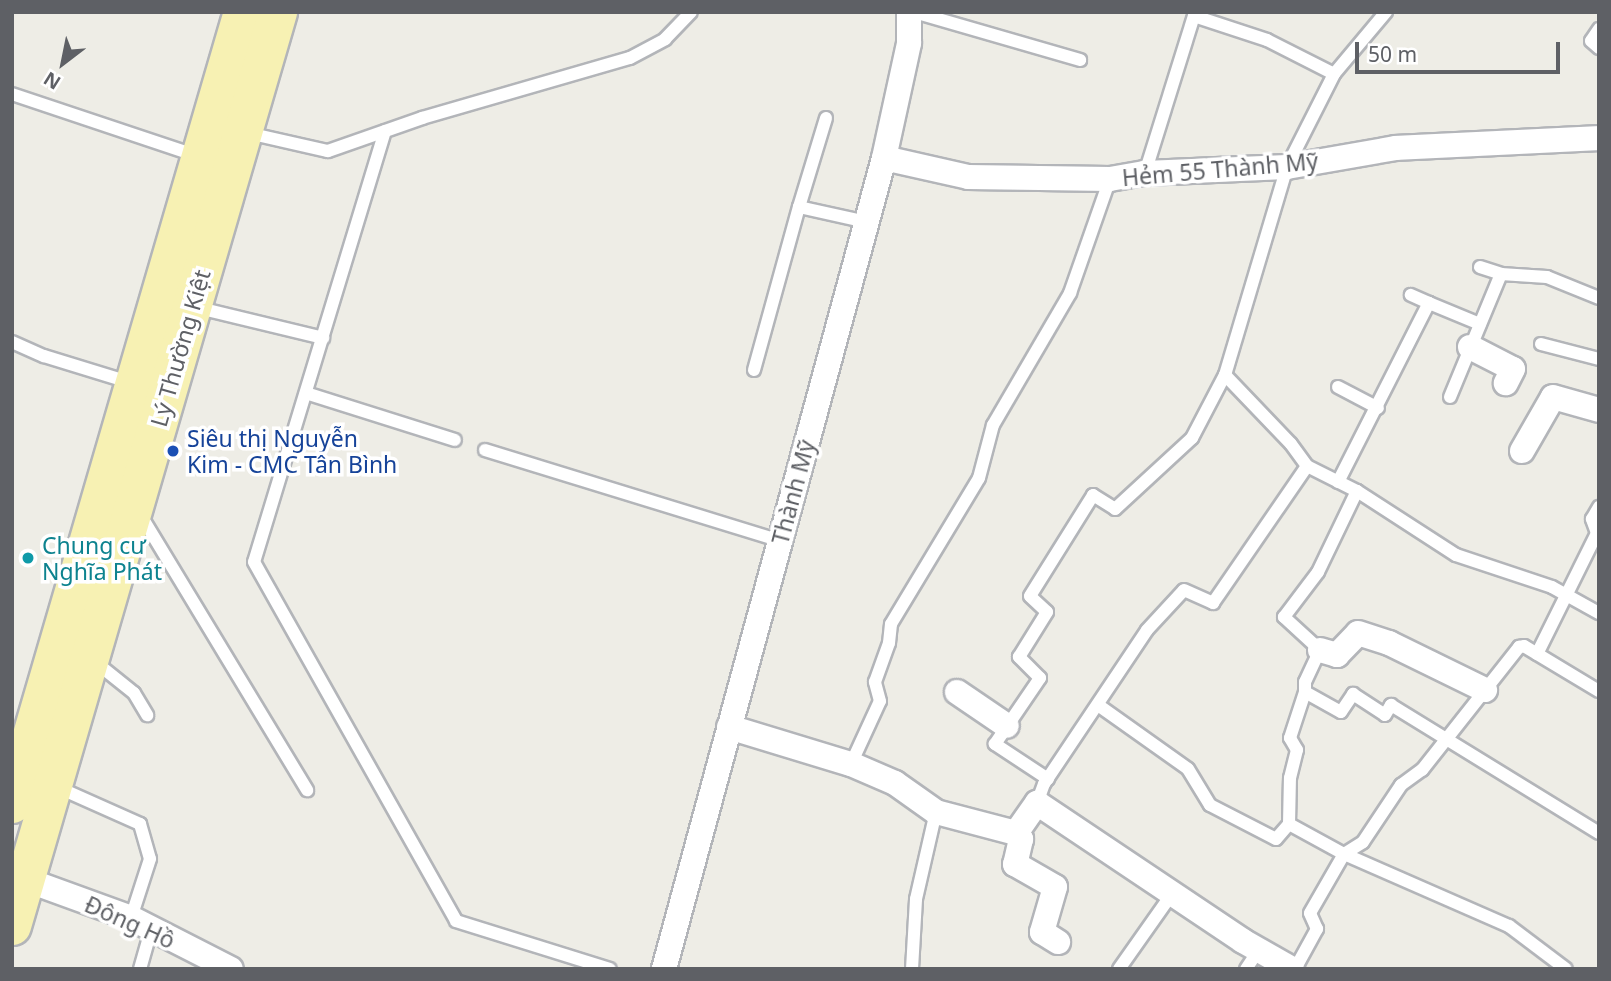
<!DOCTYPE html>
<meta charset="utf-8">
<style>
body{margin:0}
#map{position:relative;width:1611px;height:981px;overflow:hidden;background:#eeede6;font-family:"Noto Sans",sans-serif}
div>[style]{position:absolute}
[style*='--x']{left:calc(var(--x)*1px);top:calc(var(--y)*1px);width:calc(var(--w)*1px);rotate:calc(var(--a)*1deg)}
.roads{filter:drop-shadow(2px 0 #b3b5b9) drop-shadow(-2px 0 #b3b5b9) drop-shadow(0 2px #b3b5b9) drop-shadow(0 -2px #b3b5b9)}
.lane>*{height:12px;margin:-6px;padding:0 6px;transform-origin:6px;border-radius:6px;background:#fff}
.street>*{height:24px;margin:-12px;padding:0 12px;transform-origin:12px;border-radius:12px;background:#fff}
.primary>*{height:38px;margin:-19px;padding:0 19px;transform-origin:19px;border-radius:19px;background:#f7f1b3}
.dots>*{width:19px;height:19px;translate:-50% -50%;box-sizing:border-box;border:4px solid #fff;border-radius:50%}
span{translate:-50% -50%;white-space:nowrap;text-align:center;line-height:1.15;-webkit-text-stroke:7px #fff;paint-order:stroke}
.street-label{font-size:23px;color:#5e6065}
.transit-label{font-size:23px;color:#164399}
.left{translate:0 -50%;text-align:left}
.culture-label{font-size:23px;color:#0d838f}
.frame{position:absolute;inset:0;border:14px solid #5e6065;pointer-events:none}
.north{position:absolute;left:28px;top:28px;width:70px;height:70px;-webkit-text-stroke:5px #fff;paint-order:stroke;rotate:212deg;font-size:19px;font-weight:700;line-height:28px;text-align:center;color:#5e6065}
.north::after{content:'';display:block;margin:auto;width:24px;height:32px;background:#5e6065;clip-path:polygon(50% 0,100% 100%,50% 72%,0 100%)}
.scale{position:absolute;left:1355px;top:42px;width:205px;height:32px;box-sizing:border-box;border:4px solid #5e6065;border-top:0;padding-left:9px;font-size:21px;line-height:24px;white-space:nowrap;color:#5e6065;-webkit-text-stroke:5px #fff;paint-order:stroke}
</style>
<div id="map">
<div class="roads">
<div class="lane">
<div style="--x:914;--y:12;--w:173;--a:16.1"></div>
<div style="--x:1194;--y:16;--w:77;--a:18.2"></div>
<div style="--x:1267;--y:40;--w:75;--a:26.9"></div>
<div style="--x:1599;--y:29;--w:14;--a:124"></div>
<div style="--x:1591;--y:41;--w:11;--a:41"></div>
<div style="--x:12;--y:94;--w:195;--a:18.5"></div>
<div style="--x:385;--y:131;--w:450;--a:106.9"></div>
<div style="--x:254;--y:562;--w:412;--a:60.6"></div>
<div style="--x:456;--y:921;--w:161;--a:17.3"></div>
<div style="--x:248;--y:133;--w:82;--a:12.7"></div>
<div style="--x:328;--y:151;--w:100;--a:-19.3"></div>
<div style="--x:422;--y:118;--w:216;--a:-16.1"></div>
<div style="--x:630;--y:58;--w:40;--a:-28"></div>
<div style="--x:665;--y:39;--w:37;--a:-46"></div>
<div style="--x:1145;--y:173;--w:169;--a:-72.7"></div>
<div style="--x:799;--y:207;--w:93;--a:-73.1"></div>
<div style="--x:1480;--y:267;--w:22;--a:18"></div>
<div style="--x:1429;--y:303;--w:55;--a:22.4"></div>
<div style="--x:195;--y:307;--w:132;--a:13.6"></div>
<div style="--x:12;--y:342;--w:35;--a:24"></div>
<div style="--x:44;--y:356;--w:92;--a:17.1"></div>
<div style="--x:1541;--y:344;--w:60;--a:14.5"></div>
<div style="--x:754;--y:370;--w:169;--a:-74.6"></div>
<div style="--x:799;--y:207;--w:70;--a:12.4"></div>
<div style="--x:1225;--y:375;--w:95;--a:46.3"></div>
<div style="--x:1291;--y:444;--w:27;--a:54"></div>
<div style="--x:1307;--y:466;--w:56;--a:26.6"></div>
<div style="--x:1357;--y:491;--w:118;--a:32.9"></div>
<div style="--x:1456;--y:555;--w:101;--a:18.4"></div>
<div style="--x:1552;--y:587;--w:54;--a:29"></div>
<div style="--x:1338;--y:387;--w:45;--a:27.7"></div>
<div style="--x:306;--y:393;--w:156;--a:17.5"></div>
<div style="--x:1450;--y:397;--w:133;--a:-67.5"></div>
<div style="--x:1501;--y:274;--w:46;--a:3.7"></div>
<div style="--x:1547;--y:277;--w:56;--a:22"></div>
<div style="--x:485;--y:450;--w:309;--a:17.1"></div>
<div style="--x:1338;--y:482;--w:201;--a:-63.1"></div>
<div style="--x:1429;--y:303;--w:20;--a:-156"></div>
<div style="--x:140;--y:514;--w:323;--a:58.8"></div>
<div style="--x:1537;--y:654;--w:135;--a:-63.6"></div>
<div style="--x:1597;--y:533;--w:15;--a:-110"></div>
<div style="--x:1592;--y:519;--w:14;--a:-60"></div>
<div style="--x:94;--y:661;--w:51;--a:38.7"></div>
<div style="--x:134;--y:693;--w:26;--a:59"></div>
<div style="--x:1305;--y:692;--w:10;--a:-90"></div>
<div style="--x:1305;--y:682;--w:35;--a:-65"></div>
<div style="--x:1320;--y:650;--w:49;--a:-137.5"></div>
<div style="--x:1284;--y:617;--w:56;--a:-52.9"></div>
<div style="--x:1318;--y:572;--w:90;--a:-64.3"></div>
<div style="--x:1098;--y:705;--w:110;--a:35.4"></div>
<div style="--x:1188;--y:769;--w:42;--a:58.6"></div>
<div style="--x:1210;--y:805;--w:74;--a:27.3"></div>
<div style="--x:1276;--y:839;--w:20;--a:-49"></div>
<div style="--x:1289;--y:824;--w:63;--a:28.6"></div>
<div style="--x:1344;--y:854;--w:180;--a:23.6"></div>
<div style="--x:1509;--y:926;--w:71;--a:37"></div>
<div style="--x:851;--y:764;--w:69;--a:-65.3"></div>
<div style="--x:880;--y:701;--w:20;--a:-105"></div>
<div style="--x:875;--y:682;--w:41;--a:-70.3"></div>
<div style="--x:889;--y:643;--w:19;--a:-84"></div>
<div style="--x:891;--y:624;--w:170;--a:-58.9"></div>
<div style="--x:979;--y:478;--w:55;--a:-75.2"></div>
<div style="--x:993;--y:425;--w:153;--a:-59.7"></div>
<div style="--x:1070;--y:293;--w:121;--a:-70.7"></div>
<div style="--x:1048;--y:779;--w:64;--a:-146.6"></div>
<div style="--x:995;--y:744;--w:80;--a:-55.7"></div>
<div style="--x:1040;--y:678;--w:30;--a:-135"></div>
<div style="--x:1019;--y:657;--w:53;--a:-58.1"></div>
<div style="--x:1047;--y:612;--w:23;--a:-137"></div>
<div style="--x:1030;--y:596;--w:119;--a:-58"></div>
<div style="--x:1093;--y:495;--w:26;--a:32"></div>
<div style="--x:1115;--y:509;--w:105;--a:-42.7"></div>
<div style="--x:1192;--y:438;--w:71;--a:-62.4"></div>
<div style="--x:1225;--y:375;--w:217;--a:-73.4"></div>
<div style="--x:1287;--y:167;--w:104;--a:-63.2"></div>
<div style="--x:1334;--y:74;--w:81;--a:-50"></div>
<div style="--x:57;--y:787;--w:91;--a:24"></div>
<div style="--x:140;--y:824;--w:36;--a:74"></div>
<div style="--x:150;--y:859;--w:62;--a:107.9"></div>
<div style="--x:1037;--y:803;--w:20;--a:-70"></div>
<div style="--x:1044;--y:784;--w:185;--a:-56.2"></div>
<div style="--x:1147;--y:630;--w:54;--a:-47.2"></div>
<div style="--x:1184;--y:590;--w:32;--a:24"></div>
<div style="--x:1213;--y:603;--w:166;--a:-55.5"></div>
<div style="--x:1289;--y:824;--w:46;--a:-88.8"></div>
<div style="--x:1290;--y:778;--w:29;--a:-76"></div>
<div style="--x:1297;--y:750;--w:14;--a:-120"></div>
<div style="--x:1290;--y:738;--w:48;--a:-71.9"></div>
<div style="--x:1305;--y:692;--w:41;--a:29.1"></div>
<div style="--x:1341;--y:712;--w:22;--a:-56"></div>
<div style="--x:1353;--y:694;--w:38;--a:33"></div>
<div style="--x:1385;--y:715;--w:12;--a:-59"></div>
<div style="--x:1391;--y:705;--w:244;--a:31.6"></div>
<div style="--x:140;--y:969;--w:41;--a:-74.2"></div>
<div style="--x:912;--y:969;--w:70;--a:-86.7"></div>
<div style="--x:916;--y:899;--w:89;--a:-77.1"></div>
<div style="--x:1119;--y:969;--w:92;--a:-54.8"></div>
<div style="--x:1246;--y:969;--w:23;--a:-56"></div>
<div style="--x:1295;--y:969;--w:46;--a:-61.2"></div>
<div style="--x:1317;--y:929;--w:17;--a:-114"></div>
<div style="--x:1310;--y:913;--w:68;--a:-60"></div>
<div style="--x:1344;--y:854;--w:22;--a:-32"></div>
<div style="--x:1363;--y:842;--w:69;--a:-56.3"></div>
<div style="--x:1401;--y:785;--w:26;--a:-36"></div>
<div style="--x:1422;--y:770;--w:157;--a:-51.7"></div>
<div style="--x:1519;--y:647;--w:5;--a:-11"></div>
<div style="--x:1524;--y:646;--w:87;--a:31"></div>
</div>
<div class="street">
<div style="--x:884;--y:158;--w:86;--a:12.7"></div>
<div style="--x:968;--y:177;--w:142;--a:0.8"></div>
<div style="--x:1110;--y:179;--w:36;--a:-10"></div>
<div style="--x:1145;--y:173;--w:142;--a:-2.4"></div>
<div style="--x:1287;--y:167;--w:111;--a:-9.9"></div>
<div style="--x:1396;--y:148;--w:203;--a:-2.8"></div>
<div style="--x:1470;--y:347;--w:48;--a:27.1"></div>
<div style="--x:1513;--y:369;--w:16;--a:117"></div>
<div style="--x:1522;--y:451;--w:62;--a:-60.1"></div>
<div style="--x:1553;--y:397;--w:48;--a:15.8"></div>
<div style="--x:1320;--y:650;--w:18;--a:16"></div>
<div style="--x:1337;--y:655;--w:30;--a:-46"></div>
<div style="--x:1358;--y:633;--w:33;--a:18"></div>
<div style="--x:1389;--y:643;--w:107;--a:26.1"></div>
<div style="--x:957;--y:692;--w:60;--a:34.2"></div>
<div style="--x:729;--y:727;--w:127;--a:16.9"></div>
<div style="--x:851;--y:764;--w:48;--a:23.4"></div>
<div style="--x:895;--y:783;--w:50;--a:35.3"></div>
<div style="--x:936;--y:812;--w:83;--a:14.7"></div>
<div style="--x:1016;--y:833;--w:37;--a:-55"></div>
<div style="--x:1037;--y:803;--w:248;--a:33.8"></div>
<div style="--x:1243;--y:941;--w:56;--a:29.7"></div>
<div style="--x:1016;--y:833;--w:8;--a:50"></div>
<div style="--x:1021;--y:839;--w:26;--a:103"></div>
<div style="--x:1015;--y:864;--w:46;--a:29.9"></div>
<div style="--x:1055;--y:887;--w:47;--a:106.1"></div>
<div style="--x:1042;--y:932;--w:19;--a:32"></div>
<div style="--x:13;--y:875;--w:126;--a:20"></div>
<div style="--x:131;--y:918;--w:112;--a:27"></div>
<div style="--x:664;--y:969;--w:840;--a:-74.82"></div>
<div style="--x:884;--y:158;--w:118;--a:-77.7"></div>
<div style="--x:909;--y:43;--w:31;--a:-90"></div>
</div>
<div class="primary">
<div style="--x:12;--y:804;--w:825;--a:-73.74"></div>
<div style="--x:12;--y:926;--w:952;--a:-73.77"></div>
</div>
</div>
<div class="dots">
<div style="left:173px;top:451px;background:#1a4fb4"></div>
<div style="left:28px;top:558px;background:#0f9aa8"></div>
</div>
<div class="street-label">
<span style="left:1220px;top:169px;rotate:-5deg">Hẻm 55 Thành Mỹ</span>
<span style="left:180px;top:348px;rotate:-74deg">Lý Thường Kiệt</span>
<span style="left:793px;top:492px;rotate:-75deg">Thành Mỹ</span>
<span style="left:130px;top:922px;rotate:24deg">Đông Hồ</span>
</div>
<div class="transit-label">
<span class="left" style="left:187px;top:451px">Siêu thị Nguyễn<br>Kim - CMC Tân Bình</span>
</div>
<div class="culture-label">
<span class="left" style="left:42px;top:558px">Chung cư<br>Nghĩa Phát</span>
</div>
<div class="frame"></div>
<div class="north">N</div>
<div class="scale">50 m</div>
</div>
